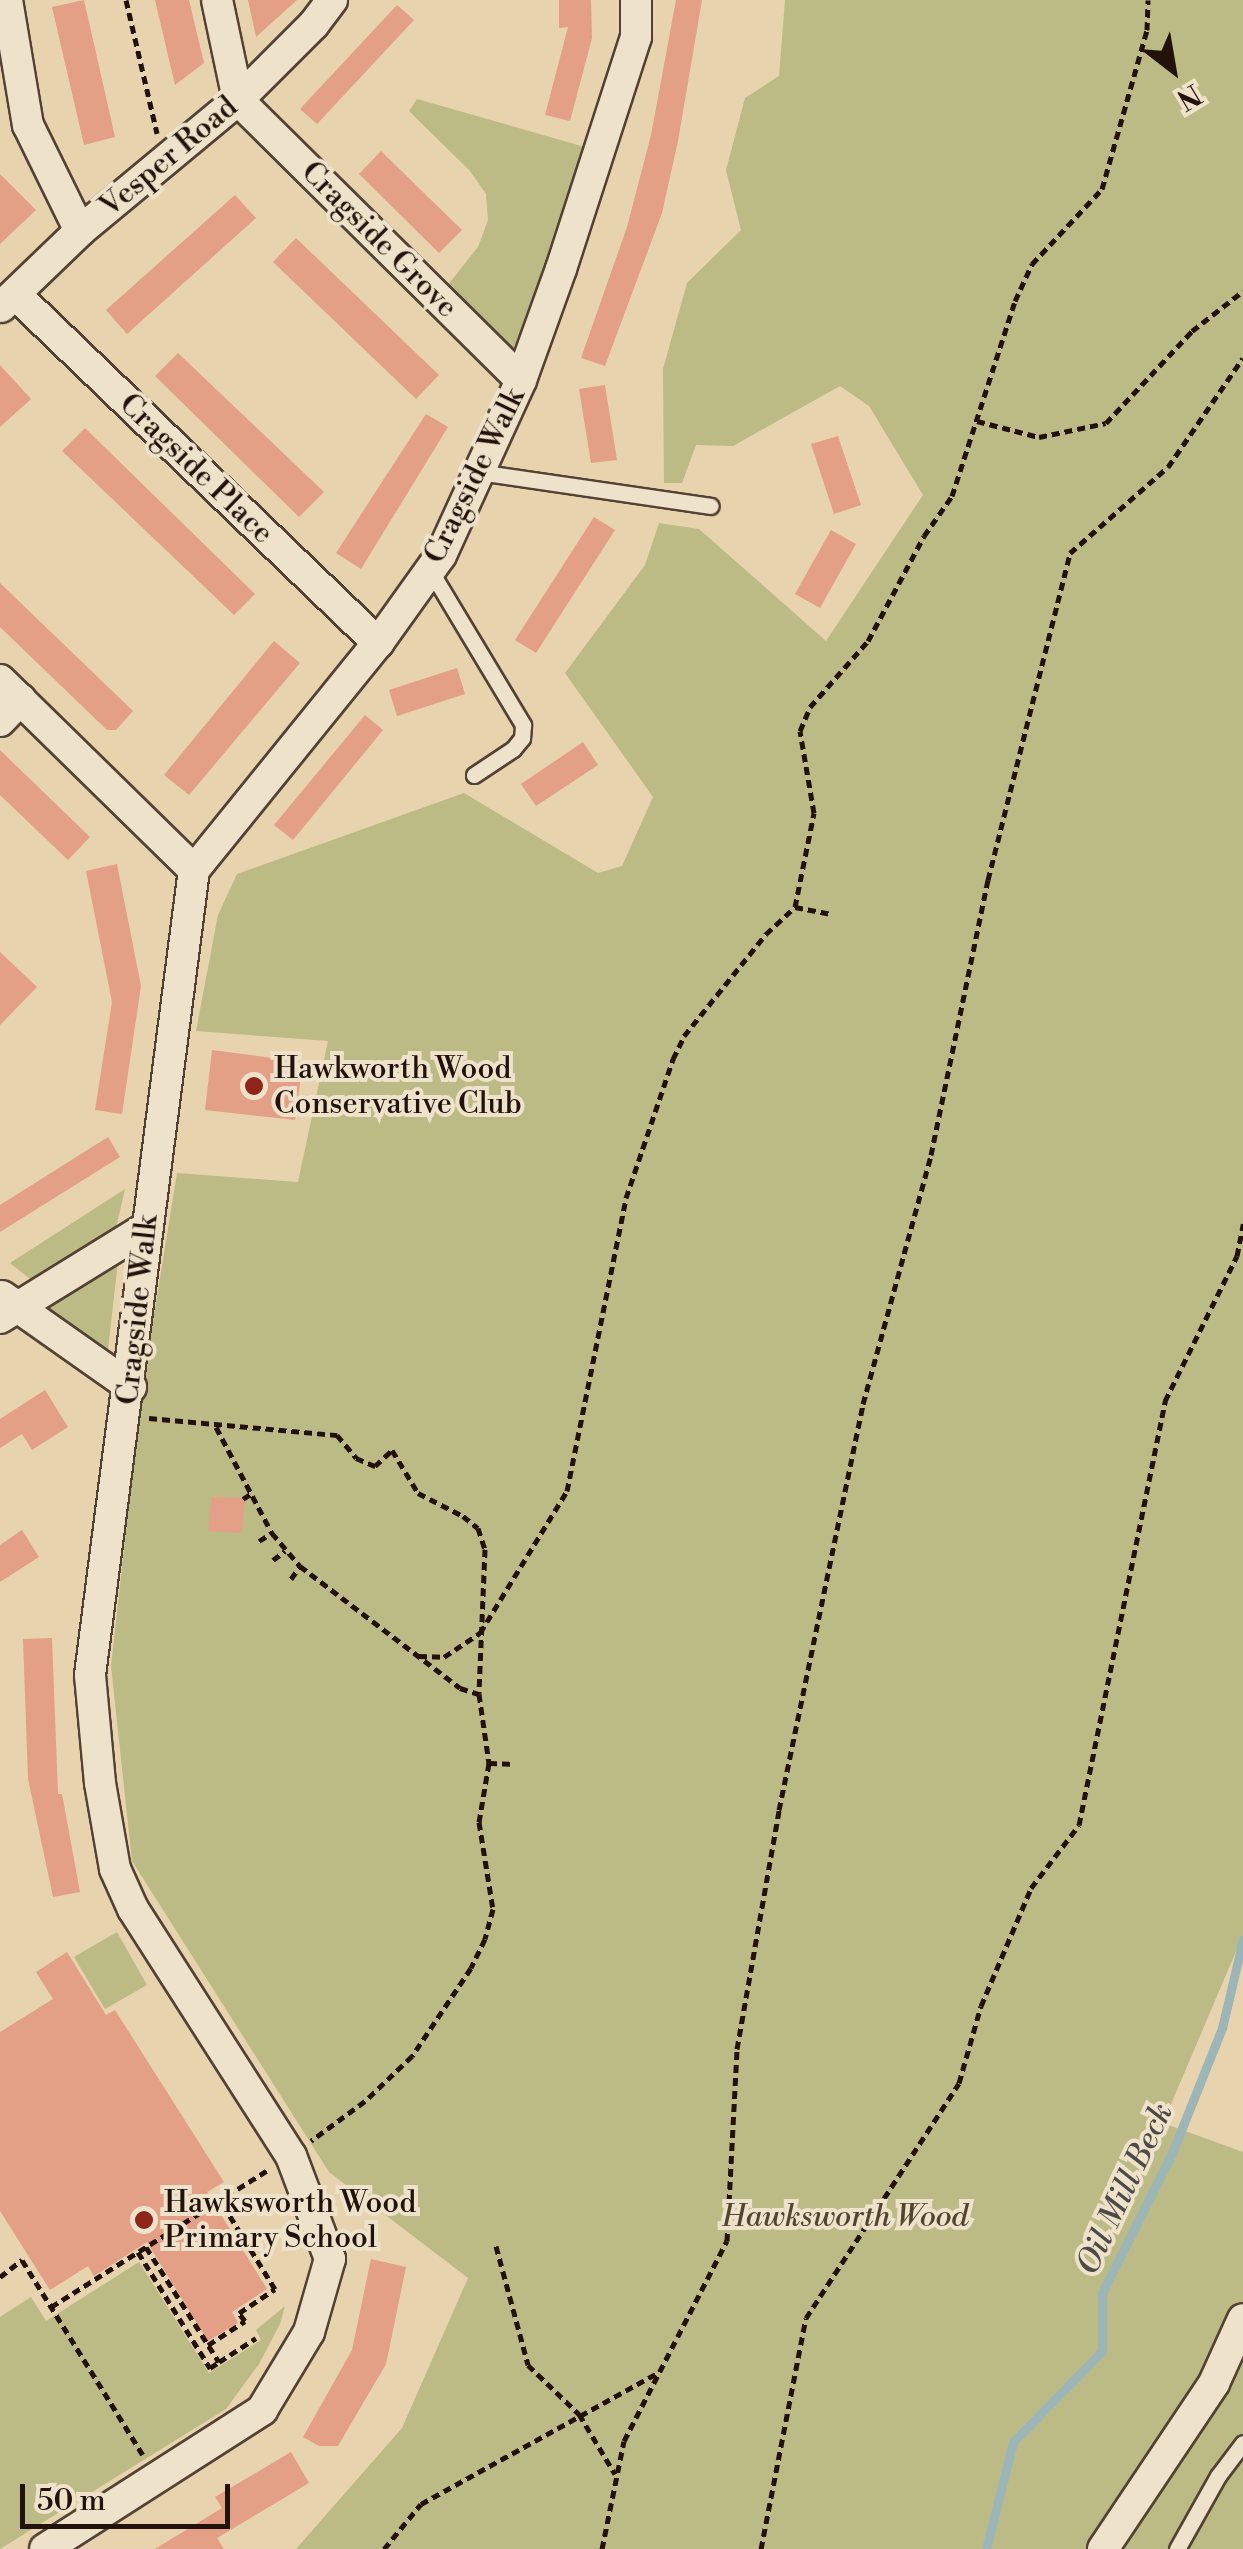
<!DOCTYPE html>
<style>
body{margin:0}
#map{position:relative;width:1243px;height:2549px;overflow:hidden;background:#e7d3ad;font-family:"Libre Bodoni",serif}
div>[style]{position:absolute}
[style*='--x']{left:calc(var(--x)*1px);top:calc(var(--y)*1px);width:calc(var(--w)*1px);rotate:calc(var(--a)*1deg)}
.green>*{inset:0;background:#bcbb85}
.stream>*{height:9px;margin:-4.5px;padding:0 4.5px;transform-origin:4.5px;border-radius:4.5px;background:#9cb5b6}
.building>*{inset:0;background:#e49f87}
.path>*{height:5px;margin-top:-2.5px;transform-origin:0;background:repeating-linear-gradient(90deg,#22120b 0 8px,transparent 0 13px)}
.roads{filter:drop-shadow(2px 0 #534234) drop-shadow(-2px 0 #534234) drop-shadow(0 2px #534234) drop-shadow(0 -2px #534234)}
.lane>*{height:15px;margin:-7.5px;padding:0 7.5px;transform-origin:7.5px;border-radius:7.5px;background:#efe2ca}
.street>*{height:30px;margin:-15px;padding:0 15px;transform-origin:15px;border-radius:15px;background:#efe2ca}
.dots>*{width:28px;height:28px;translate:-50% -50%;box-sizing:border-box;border:5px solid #efe2ca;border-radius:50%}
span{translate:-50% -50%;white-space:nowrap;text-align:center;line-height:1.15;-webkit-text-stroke:8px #efe2ca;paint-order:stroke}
.street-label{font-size:30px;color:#22120b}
.poi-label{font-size:30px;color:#22120b}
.left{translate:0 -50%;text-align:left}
.park-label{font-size:30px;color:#504530;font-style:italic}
.water-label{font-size:32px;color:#4d4b47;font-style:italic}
.north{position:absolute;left:1123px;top:20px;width:100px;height:100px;-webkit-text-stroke:8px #efe2ca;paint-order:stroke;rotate:149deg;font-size:28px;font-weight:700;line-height:40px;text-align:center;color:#22120b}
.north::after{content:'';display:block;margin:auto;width:35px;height:45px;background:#22120b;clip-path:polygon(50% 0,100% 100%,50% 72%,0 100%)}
.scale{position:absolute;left:20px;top:2484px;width:210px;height:45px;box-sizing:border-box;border:5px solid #22120b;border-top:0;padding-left:12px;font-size:30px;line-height:35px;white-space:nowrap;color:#22120b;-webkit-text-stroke:8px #efe2ca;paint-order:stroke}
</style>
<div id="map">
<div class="green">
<div style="clip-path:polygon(785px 0,1243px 0,1243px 1935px,1163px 2123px,1243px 2152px,1243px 2549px,296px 2549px,402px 2428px,468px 2278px,329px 2172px,132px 1861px,111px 1666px,141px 1396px,177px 1173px,298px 1182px,328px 1041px,196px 1031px,218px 915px,237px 874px,464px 793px,598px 873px,622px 866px,653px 797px,565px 673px,645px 565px,659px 523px,699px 529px,826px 641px,923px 495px,869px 406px,840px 386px,733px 446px,696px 445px,682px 483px,664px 483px,663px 369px,687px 283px,741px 230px,726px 170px,745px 98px,779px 76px)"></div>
<div style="clip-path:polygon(417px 99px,585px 147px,555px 249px,512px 351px,443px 291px,478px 247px,488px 220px,486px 194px,470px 171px,409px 111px)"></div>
<div style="clip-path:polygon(125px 1189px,115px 1232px,34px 1282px,10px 1263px)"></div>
<div style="clip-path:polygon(118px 1261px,107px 1359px,46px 1310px)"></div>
<div style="clip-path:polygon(117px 1932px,147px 1985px,105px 2009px,74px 1957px)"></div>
<div style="clip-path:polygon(139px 2262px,209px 2373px,261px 2340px,256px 2330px,285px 2306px,280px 2324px,259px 2364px,226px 2409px,0 2549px,0 2317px,31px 2297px,46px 2321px)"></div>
</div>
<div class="stream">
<div style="--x:986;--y:2549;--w:110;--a:-75.8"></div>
<div style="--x:1013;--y:2442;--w:127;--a:-45.6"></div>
<div style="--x:1102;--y:2351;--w:58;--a:-90"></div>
<div style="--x:1102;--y:2293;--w:157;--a:-63.4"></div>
<div style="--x:1172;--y:2153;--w:135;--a:-68.2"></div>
<div style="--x:1222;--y:2028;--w:91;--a:-76.7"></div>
</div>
<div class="building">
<div style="clip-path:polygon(84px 0,115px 137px,84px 145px,52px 7px)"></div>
<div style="clip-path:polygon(155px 0,189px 0,204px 63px,175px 85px)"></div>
<div style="clip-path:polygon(248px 0,297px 0,256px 37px)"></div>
<div style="clip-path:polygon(559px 0,591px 0,592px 38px,570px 121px,545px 115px,568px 27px,559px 28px)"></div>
<div style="clip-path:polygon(676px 0,702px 0,678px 141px,662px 213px,605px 366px,581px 358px,627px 227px,651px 135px)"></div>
<div style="clip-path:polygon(397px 5px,414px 20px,317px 124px,300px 109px)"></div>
<div style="clip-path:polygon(381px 151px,462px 230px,439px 253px,359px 174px)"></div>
<div style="clip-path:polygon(0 174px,36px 210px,0 244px)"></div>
<div style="clip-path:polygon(235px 195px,256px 218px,127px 334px,106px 310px)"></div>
<div style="clip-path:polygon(296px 238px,439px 375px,416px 399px,273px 262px)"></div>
<div style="clip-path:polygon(178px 353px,324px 492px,299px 517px,155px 376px)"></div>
<div style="clip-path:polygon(0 365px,31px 399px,0 427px)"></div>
<div style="clip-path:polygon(605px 385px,617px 460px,591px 463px,579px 389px)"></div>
<div style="clip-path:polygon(426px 414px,448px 427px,361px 569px,336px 553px)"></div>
<div style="clip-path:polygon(85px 428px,255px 594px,234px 615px,62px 451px)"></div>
<div style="clip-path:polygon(838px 436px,861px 505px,834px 514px,811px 444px)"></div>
<div style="clip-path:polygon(594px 517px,615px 530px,536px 653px,515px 640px)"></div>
<div style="clip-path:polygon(831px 530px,856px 544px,820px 608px,795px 594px)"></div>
<div style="clip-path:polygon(0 583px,133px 711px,116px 730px,107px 730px,0 627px)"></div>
<div style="clip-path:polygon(274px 641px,300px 663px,189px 795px,164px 775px)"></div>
<div style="clip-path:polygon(457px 668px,465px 694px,397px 716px,389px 690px)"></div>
<div style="clip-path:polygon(365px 715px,383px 730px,293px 840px,274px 825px)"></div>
<div style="clip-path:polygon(583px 742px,598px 765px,536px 806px,521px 784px)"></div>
<div style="clip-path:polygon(0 750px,90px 837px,68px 860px,0 795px)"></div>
<div style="clip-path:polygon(117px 864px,141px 986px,122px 1114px,95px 1110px,112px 1002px,86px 871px)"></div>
<div style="clip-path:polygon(0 952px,37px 987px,0 1025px)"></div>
<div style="clip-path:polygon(212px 1050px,303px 1062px,295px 1120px,205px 1110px)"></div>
<div style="clip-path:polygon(108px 1137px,120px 1157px,0 1232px,0 1205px)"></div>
<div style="clip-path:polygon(45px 1390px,68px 1427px,32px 1450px,22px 1434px,0 1448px,0 1419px)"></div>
<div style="clip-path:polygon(212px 1497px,245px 1498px,242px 1533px,208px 1531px)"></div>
<div style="clip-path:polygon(22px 1530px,39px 1557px,0 1582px,0 1545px)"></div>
<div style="clip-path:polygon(52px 1638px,58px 1794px,62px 1794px,80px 1892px,53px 1897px,28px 1779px,23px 1639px)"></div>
<div style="clip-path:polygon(67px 1952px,106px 2015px,115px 2010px,224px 2182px,207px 2192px,267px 2289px,232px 2312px,238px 2323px,208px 2341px,147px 2242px,94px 2276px,88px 2266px,50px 2290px,0 2211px,0 2032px,53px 1999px,36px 1972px)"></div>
<div style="clip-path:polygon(371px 2259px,406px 2267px,386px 2364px,338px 2446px,319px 2446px,303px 2437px,352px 2350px)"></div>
<div style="clip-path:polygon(291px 2452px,309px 2483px,217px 2538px,224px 2549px,155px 2549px,222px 2508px,215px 2497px)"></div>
</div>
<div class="path">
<div style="--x:126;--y:0;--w:137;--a:76.9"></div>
<div style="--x:977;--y:421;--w:64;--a:14.5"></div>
<div style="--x:1039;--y:437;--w:68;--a:-11.8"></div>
<div style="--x:1106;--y:423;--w:126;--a:-46.9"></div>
<div style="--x:1192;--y:331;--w:65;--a:-38.1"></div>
<div style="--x:795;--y:907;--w:37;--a:11"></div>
<div style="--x:149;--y:1418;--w:189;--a:5.2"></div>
<div style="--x:337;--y:1435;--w:30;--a:50"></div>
<div style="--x:356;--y:1458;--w:21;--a:23"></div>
<div style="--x:375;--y:1466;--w:23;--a:-43"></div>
<div style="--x:392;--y:1450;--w:50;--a:58.8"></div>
<div style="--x:418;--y:1493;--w:51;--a:27.1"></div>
<div style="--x:463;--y:1516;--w:19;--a:39"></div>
<div style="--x:478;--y:1528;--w:22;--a:72"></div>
<div style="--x:485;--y:1549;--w:145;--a:92.4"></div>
<div style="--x:479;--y:1694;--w:70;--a:81.8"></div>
<div style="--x:489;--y:1763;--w:60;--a:99.6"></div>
<div style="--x:479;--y:1822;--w:88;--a:80.9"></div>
<div style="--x:493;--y:1909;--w:31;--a:105"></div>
<div style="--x:485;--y:1939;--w:32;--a:116"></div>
<div style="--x:471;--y:1968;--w:106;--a:123.8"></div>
<div style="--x:412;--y:2056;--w:65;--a:136.2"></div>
<div style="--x:365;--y:2101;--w:67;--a:143.5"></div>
<div style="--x:216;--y:1427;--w:120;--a:62.2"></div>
<div style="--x:272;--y:1533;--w:43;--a:49.7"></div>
<div style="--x:300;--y:1566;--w:201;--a:37.3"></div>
<div style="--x:460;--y:1688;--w:20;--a:18"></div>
<div style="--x:243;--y:1499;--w:11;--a:-34"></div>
<div style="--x:259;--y:1541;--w:15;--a:-32"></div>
<div style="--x:273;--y:1560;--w:15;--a:-37"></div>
<div style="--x:291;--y:1579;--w:16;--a:-55"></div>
<div style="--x:419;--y:1656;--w:25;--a:2"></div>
<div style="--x:444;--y:1657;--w:43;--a:-33.7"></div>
<div style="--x:480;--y:1633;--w:167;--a:-58.5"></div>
<div style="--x:567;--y:1491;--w:299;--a:-78.6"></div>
<div style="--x:626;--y:1198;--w:147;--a:-71.3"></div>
<div style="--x:673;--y:1059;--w:25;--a:-64"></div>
<div style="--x:684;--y:1036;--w:131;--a:-51.2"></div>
<div style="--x:766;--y:934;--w:40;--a:-43"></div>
<div style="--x:795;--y:907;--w:96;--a:-78.6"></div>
<div style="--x:814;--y:813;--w:83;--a:-99.7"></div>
<div style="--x:800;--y:731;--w:26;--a:-67"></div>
<div style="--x:810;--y:707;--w:88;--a:-48.7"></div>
<div style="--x:868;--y:641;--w:119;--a:-61.9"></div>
<div style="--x:924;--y:536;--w:49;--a:-55"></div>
<div style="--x:952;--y:496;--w:205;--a:-72.1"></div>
<div style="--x:1015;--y:301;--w:41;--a:-65.3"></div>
<div style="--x:1032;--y:264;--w:103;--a:-47"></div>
<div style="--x:1102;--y:189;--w:165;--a:-74.2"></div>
<div style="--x:1147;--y:30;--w:30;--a:-88"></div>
<div style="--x:489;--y:1763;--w:25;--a:2"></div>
<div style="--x:496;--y:2246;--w:123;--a:74.9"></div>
<div style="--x:528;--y:2365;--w:71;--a:43.9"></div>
<div style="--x:579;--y:2414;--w:70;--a:59"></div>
<div style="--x:146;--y:2247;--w:136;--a:57.6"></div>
<div style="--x:219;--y:2362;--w:44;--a:-33"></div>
<div style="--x:138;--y:2252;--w:137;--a:58.2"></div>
<div style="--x:210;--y:2368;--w:11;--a:-34"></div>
<div style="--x:0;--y:2277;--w:28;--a:-38"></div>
<div style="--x:22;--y:2260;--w:229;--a:58.2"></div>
<div style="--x:51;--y:2307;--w:258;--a:-32.3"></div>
<div style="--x:208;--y:2345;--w:44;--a:-33"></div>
<div style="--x:245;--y:2321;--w:10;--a:-127"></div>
<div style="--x:239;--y:2313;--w:43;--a:-33.7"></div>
<div style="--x:275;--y:2289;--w:105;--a:-121.7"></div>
<div style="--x:384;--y:2549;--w:58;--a:-50.6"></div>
<div style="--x:421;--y:2504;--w:269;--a:-29"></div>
<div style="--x:602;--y:2549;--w:110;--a:-78.5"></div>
<div style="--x:624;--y:2441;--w:225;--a:-62.8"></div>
<div style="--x:727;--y:2241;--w:192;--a:-87"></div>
<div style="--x:737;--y:2049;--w:243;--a:-80"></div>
<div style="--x:779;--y:1810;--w:415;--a:-78.3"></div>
<div style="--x:863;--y:1404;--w:258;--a:-74.7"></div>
<div style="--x:931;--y:1155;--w:281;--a:-78.3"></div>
<div style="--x:988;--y:880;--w:337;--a:-75.9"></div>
<div style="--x:1070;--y:553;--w:130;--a:-41.3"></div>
<div style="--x:1168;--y:467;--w:132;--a:-55.5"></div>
<div style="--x:761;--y:2549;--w:235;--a:-79"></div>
<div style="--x:806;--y:2318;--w:280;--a:-56.9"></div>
<div style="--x:959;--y:2083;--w:80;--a:-74.1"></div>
<div style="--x:981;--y:2006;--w:128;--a:-67"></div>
<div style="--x:1031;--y:1888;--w:79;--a:-52.7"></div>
<div style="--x:1079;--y:1825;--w:433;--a:-78.5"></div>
<div style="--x:1165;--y:1401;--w:162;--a:-63.6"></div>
<div style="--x:1237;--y:1256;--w:33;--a:-79"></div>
</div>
<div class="roads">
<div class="lane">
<div style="--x:478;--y:472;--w:235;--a:8.3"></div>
<div style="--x:430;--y:570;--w:181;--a:59"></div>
<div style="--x:523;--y:725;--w:13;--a:94"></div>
<div style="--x:522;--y:738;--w:14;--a:129"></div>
<div style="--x:513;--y:749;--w:47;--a:146.3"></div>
<div style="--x:1177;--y:2549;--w:84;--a:-60.7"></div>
<div style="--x:1218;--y:2476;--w:41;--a:-52.9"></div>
</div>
<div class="street">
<div style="--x:7;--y:0;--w:127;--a:80.5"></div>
<div style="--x:28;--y:125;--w:118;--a:63.9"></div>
<div style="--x:217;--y:0;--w:102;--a:78.1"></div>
<div style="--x:238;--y:100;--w:398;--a:44.7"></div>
<div style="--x:15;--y:294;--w:504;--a:43.87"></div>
<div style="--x:1;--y:307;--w:110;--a:-43.9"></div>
<div style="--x:80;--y:231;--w:205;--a:-39.7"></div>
<div style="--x:238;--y:100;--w:107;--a:-45"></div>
<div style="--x:314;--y:24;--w:30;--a:-53"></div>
<div style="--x:0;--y:680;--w:272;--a:44.4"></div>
<div style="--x:0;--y:721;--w:30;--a:-46"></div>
<div style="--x:2;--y:1296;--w:158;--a:35.2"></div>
<div style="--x:0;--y:1318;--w:172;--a:-31.7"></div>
<div style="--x:45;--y:2549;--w:258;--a:-32.6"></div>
<div style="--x:262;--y:2410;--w:91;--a:-58.9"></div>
<div style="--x:309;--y:2332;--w:76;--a:-74"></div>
<div style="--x:330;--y:2259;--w:110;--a:-110.7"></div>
<div style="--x:291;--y:2156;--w:293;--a:-122.6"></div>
<div style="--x:133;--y:1909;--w:44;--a:-114.2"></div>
<div style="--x:115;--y:1869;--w:87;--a:-99.9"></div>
<div style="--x:100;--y:1783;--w:108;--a:-95.3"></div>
<div style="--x:90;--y:1675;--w:812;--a:-82.64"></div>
<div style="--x:194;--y:870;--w:292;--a:-51"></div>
<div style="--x:378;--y:643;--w:108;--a:-54.4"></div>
<div style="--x:441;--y:555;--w:192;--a:-65.4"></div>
<div style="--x:521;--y:380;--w:118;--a:-70.2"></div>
<div style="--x:561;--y:269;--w:244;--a:-72.1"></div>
<div style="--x:636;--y:37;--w:37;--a:-90"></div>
<div style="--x:1103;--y:2549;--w:200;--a:-56.2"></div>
<div style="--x:1214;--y:2383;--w:70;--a:-65.6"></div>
</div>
</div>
<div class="dots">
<div style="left:254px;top:1086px;background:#8f2418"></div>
<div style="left:144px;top:2220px;background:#8f2418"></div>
</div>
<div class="street-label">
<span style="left:169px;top:157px;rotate:-40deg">Vesper Road</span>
<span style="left:379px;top:240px;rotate:45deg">Cragside Grove</span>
<span style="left:196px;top:469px;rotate:44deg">Cragside Place</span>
<span style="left:475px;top:476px;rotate:-64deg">Cragside Walk</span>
<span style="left:138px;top:1310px;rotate:-84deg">Cragside Walk</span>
</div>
<div class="poi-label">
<span class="left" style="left:274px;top:1086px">Hawkworth Wood<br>Conservative Club</span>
<span class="left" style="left:164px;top:2220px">Hawksworth Wood<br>Primary School</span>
</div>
<div class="park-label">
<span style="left:845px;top:2217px">Hawksworth Wood</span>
</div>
<div class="water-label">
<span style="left:1125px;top:2189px;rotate:-65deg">Oil Mill Beck</span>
</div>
<div class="north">N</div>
<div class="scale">50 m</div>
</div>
